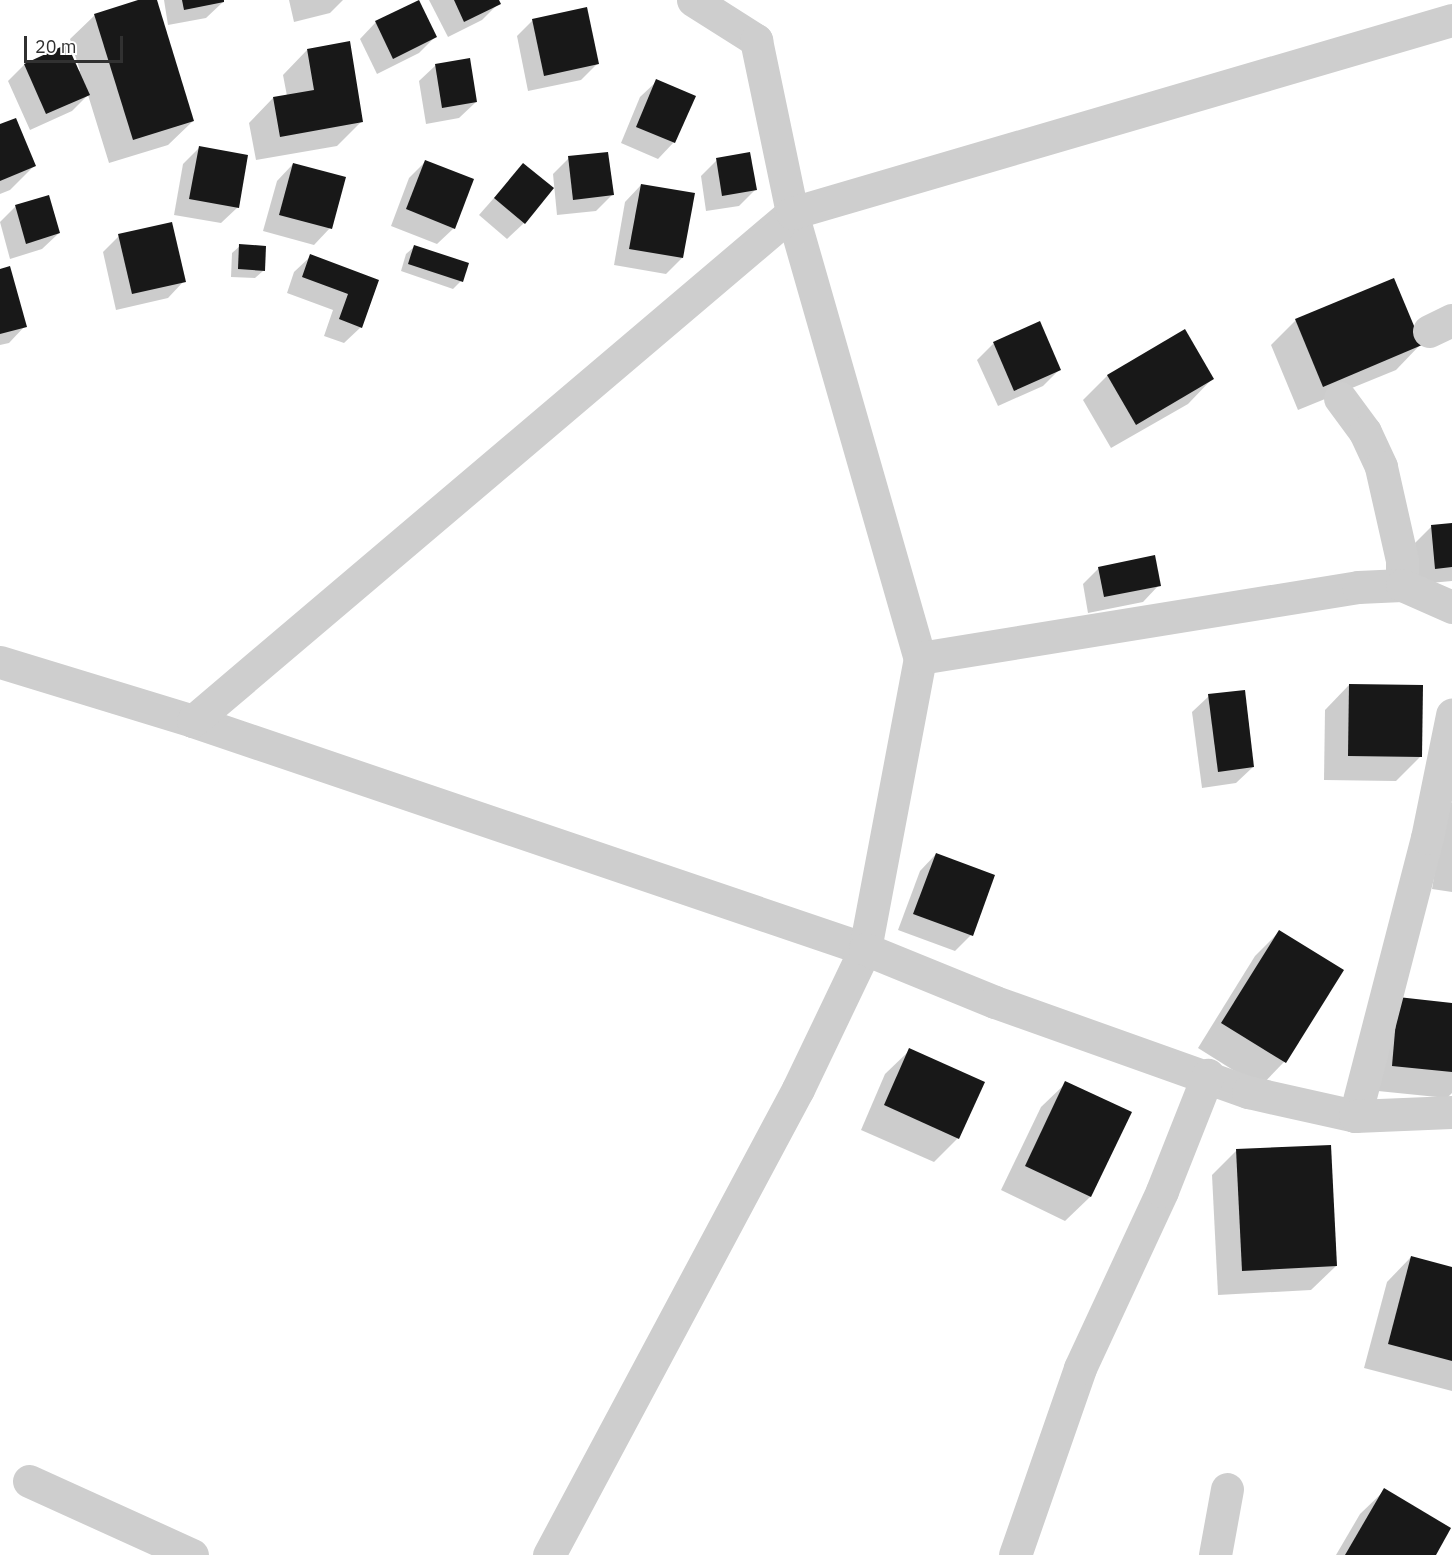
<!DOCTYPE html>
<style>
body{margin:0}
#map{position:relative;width:1452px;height:1555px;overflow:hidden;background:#fff;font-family:"IBM Plex Sans",sans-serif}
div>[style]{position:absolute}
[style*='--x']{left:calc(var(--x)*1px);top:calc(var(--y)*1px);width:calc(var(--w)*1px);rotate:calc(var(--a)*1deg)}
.shadow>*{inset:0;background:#0003}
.building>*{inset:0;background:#181818}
.minor>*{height:33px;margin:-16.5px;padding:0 16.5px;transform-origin:16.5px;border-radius:16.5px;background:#cecece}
span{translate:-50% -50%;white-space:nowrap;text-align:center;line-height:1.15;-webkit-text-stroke:6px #fff;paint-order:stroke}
.scale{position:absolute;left:24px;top:36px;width:99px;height:27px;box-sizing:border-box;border:3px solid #313131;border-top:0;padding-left:8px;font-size:18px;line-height:21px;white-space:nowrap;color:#313131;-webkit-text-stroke:4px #fff;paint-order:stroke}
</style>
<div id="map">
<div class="shadow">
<div style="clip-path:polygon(143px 0,156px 0,193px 121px,168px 145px,109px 163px,88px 95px,72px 111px,30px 130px,8px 81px,24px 65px,80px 71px,70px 39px,95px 15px)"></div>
<div style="clip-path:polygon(164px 0,222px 0,223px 2px,206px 18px,168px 25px)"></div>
<div style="clip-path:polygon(289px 0,343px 0,330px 13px,294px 22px)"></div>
<div style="clip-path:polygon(429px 0,497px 0,499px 3px,482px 20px,448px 37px)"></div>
<div style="clip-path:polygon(533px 20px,597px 64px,581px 80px,528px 91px,517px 36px)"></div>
<div style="clip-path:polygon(376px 22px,436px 36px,419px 53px,377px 74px,360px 39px)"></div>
<div style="clip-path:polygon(307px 50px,362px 121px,337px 146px,256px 160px,249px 123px,273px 98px,287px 96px,283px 75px)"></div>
<div style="clip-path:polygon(436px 65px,476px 102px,459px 118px,426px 124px,419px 81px)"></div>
<div style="clip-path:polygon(657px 81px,674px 142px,658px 159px,621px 143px,640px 97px)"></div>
<div style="clip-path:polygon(0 126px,34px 166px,10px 190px,0 194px)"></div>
<div style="clip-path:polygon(199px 148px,238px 207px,221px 223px,174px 215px,183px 164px)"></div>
<div style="clip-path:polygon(569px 158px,612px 195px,596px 211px,557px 215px,553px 174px)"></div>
<div style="clip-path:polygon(717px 160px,756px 189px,739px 206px,706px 211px,701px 176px)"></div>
<div style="clip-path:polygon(426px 161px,454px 228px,437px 244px,391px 226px,409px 178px)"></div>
<div style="clip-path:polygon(293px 164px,330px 228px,314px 245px,263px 231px,277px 181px)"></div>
<div style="clip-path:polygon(523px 165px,524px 223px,507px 239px,479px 215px)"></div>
<div style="clip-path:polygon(641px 185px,682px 258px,666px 274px,614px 265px,625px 202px)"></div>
<div style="clip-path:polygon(16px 206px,59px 233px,42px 249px,10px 259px,0 222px)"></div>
<div style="clip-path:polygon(119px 236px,184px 281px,168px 298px,116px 310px,103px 252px)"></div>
<div style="clip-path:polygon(240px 246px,263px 271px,255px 278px,231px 277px,232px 253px)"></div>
<div style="clip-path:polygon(414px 247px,461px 281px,453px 289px,401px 271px,406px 254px)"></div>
<div style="clip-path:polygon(311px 256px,377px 281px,361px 327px,344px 343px,324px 336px,333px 310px,287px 293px,294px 272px)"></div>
<div style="clip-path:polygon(0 271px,25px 326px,9px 343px,0 345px)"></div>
<div style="clip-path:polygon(1393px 280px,1420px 345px,1396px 370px,1298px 410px,1271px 345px,1296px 320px)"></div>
<div style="clip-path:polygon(1039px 323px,1060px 369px,1043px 386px,998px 406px,977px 360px,993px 344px)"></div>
<div style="clip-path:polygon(1185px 331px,1212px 379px,1188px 404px,1111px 448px,1083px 400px,1107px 376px)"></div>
<div style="clip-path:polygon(1452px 524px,1452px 581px,1419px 584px,1415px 543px,1431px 527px)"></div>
<div style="clip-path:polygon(1099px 568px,1159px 585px,1143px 602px,1088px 613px,1083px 584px)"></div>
<div style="clip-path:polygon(1349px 685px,1421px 756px,1396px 781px,1324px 780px,1325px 710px)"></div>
<div style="clip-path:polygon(1209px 696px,1253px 767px,1236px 783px,1202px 788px,1192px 712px)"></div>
<div style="clip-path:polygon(1452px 802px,1452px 892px,1432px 889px,1445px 809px)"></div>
<div style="clip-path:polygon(936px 854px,971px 935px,955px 951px,898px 930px,920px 871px)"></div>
<div style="clip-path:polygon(1279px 932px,1341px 971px,1284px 1062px,1260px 1087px,1198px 1048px,1255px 956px)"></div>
<div style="clip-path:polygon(1452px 1004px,1452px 1093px,1447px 1098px,1368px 1090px,1375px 1023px)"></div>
<div style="clip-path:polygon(910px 1050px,958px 1138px,934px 1162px,861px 1130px,885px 1074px)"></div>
<div style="clip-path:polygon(1066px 1083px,1130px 1113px,1090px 1197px,1065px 1221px,1001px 1190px,1041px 1107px)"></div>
<div style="clip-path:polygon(1236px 1151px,1336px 1266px,1311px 1290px,1218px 1295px,1212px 1175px)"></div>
<div style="clip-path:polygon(1411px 1257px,1452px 1268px,1452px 1391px,1364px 1368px,1387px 1282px)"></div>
<div style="clip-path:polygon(1385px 1490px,1434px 1555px,1336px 1555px,1360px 1514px)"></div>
</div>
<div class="building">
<div style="clip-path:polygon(138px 0,157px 0,194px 121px,133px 140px,94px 14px)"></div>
<div style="clip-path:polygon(182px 0,224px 0,224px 2px,184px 10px)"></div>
<div style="clip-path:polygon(419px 0,437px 37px,393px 59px,375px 21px)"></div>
<div style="clip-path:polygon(454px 0,499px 0,501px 4px,464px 22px)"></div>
<div style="clip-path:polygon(587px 7px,599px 64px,544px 76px,532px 19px)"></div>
<div style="clip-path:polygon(350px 41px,363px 122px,280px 137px,273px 97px,314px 90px,307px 49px)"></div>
<div style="clip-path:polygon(67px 44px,90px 95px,46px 114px,24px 64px)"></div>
<div style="clip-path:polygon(470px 58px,477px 102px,442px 108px,435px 64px)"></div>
<div style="clip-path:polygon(656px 79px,696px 96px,675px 143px,636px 127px)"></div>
<div style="clip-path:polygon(16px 118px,36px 166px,0 181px,0 124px)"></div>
<div style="clip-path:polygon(199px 146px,248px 155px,239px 208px,189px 199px)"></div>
<div style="clip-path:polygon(608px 152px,614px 195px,573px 200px,568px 156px)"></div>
<div style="clip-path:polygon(750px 152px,757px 190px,722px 196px,716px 158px)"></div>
<div style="clip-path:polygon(425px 160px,474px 179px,455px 229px,406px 209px)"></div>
<div style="clip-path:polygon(293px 163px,346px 177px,332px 229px,279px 215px)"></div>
<div style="clip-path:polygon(523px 163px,554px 188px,525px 224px,494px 198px)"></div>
<div style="clip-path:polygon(641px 184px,695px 193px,683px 258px,629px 249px)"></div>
<div style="clip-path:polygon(49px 195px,60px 233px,26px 244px,15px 205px)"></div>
<div style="clip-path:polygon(172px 222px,186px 282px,132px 294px,118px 234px)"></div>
<div style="clip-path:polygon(239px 244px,266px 246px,265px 271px,238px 269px)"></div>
<div style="clip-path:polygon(414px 245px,469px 263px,463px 282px,408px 264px)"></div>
<div style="clip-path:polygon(310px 254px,379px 280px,362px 328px,339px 319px,348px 294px,302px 277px)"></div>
<div style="clip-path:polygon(10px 266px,27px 327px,0 334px,0 269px)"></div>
<div style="clip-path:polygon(1394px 278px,1422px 345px,1323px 387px,1295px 319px)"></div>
<div style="clip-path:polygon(1040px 321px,1061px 370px,1014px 391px,993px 342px)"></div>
<div style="clip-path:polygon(1185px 329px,1214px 379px,1136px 425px,1107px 375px)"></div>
<div style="clip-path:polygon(1452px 523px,1452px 567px,1435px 569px,1431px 525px)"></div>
<div style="clip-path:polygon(1155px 555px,1161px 586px,1104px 597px,1098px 567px)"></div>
<div style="clip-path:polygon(1349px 684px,1423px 685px,1422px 757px,1348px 756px)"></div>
<div style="clip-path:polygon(1245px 690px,1254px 767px,1218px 772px,1208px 694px)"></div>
<div style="clip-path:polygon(936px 853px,995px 875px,973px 936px,913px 914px)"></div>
<div style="clip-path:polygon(1279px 930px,1344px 970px,1286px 1063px,1221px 1023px)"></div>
<div style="clip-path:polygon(1398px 997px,1452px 1003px,1452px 1072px,1392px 1066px)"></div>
<div style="clip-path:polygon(909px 1048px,985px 1082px,959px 1139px,884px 1105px)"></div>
<div style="clip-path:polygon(1065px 1081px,1132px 1112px,1091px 1197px,1025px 1166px)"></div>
<div style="clip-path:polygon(1331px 1145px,1337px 1266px,1242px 1271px,1236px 1149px)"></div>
<div style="clip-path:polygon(1411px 1256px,1452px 1267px,1452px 1361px,1388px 1344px)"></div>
<div style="clip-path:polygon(1384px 1488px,1451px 1528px,1436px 1555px,1345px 1555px)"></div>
</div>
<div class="minor">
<div style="--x:693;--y:0;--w:75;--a:32.4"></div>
<div style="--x:756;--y:40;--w:177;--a:78.2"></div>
<div style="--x:792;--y:213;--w:463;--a:74"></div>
<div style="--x:1429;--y:331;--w:25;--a:-26"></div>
<div style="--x:1340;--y:398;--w:42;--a:53.7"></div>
<div style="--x:1365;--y:432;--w:38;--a:65"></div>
<div style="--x:1381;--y:467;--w:95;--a:77.3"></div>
<div style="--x:1402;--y:560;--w:25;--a:90"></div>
<div style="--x:0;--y:662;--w:202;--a:17"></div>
<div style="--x:193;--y:721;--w:710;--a:18.74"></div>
<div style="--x:865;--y:949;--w:296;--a:-79.3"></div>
<div style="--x:920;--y:658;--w:444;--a:-9.2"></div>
<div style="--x:1358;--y:587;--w:44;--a:-2.6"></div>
<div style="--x:1402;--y:585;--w:55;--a:23.7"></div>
<div style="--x:193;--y:721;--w:785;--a:-40.3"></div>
<div style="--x:792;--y:213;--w:688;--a:-16.3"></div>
<div style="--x:1355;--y:1116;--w:287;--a:-75.5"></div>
<div style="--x:1427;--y:838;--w:126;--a:-78.5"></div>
<div style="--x:29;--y:1481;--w:179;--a:24.4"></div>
<div style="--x:549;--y:1555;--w:528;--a:-61.88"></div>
<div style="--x:798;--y:1089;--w:155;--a:-64.4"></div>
<div style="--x:865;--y:949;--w:140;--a:22.2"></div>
<div style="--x:995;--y:1002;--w:269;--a:19.6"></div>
<div style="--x:1248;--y:1092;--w:110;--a:12.6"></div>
<div style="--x:1355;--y:1116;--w:97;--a:-2.4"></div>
<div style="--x:1015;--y:1555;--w:198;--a:-70.8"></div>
<div style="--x:1080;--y:1368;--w:195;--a:-65.1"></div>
<div style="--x:1162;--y:1191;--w:125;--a:-68.4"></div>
<div style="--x:1215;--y:1555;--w:67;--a:-79.7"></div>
</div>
<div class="scale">20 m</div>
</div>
